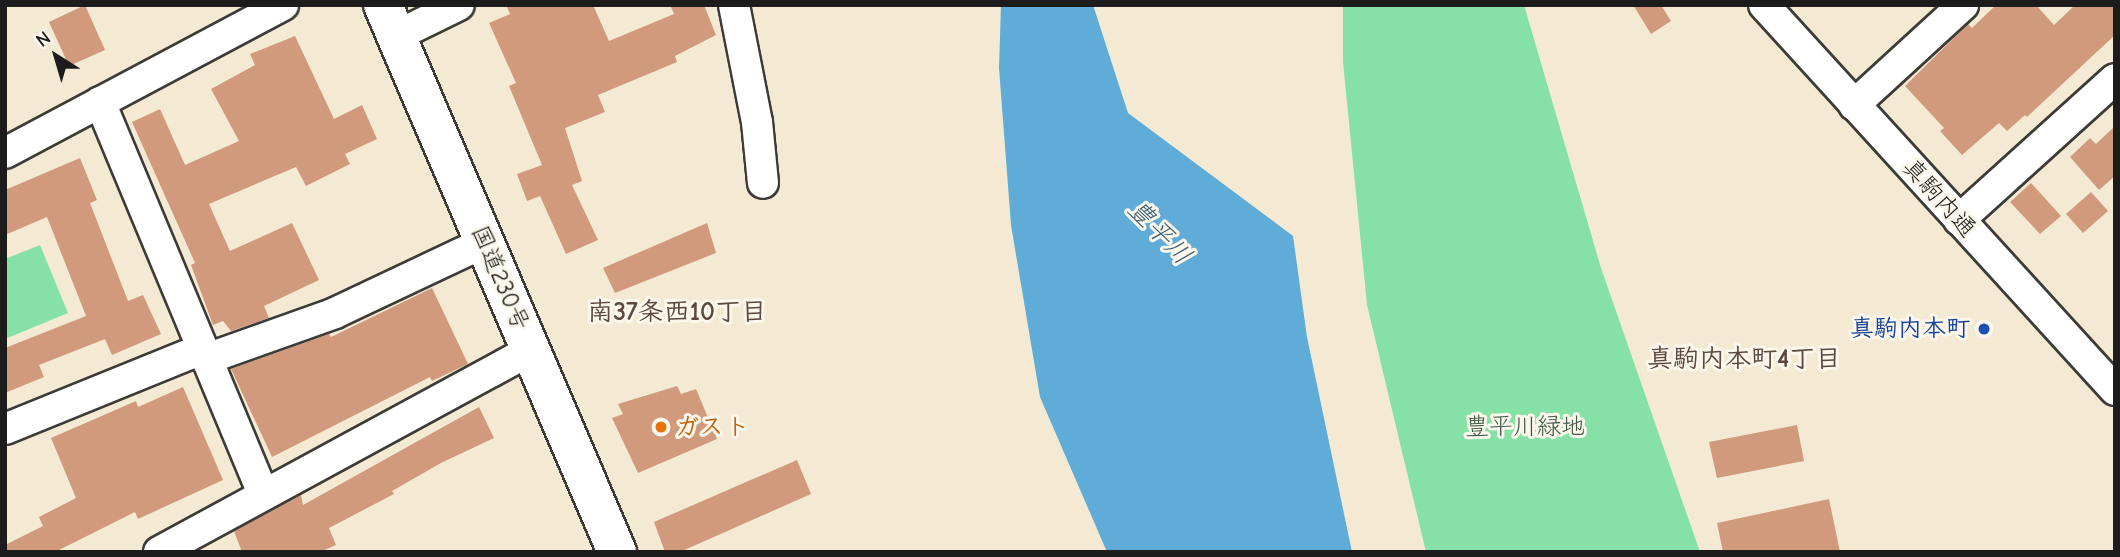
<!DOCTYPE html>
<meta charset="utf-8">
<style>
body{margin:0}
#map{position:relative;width:2120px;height:557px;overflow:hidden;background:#f4ead3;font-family:"Comic Neue","Klee One",sans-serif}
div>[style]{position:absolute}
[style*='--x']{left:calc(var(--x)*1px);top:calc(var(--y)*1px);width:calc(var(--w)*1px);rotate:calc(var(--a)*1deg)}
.green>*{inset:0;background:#86e1a7}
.water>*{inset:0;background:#5eacd7}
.building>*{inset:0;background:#d19a7c}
.roads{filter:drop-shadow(2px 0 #3c3b37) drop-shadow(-2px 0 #3c3b37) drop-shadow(0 2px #3c3b37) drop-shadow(0 -2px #3c3b37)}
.minor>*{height:30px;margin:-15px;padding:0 15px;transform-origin:15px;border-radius:15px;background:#fff}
.highway>*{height:38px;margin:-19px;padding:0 19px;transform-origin:19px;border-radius:19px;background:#fff}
.dots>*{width:19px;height:19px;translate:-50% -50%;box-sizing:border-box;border:4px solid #fbf7ec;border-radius:50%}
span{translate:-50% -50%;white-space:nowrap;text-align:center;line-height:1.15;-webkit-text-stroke:6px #fbf7ec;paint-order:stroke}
.street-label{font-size:24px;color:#1c1c1c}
.transit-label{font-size:24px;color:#164399;font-weight:700}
.right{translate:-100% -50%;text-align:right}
.food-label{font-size:24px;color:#c56008;font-weight:700}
.left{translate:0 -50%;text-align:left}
.park-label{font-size:24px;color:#3c5746}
.water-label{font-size:26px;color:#3a5d70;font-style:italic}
.neighbourhood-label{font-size:26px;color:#5b483e;font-weight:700}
.frame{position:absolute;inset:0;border:7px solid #1c1c1c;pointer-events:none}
.north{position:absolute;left:21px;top:21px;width:70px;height:70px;-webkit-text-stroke:5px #fbf7ec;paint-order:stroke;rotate:323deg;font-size:19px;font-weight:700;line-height:28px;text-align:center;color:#1c1c1c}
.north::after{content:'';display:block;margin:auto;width:24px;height:32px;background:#1c1c1c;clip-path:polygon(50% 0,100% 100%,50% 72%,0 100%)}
</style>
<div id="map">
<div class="green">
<div style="clip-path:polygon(1343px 5px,1524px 5px,1601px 268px,1700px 552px,1426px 552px,1367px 305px,1343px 62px)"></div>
<div style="clip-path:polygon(40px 245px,68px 313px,5px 339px,5px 259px)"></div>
</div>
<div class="water">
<div style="clip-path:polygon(1001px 5px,1093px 5px,1128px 113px,1293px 236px,1307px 337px,1352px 552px,1107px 552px,1040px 397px,1011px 225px,999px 68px)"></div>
</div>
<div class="building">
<div style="clip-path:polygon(85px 5px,105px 50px,69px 66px,49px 22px)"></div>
<div style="clip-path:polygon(506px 5px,593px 5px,609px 41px,674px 14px,670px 5px,704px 5px,716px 35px,675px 56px,677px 62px,598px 95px,605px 112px,565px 128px,582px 181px,572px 185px,598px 240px,566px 254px,540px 196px,527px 201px,517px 174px,542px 165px,509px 86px,516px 83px,489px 23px,510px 14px)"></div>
<div style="clip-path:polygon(1633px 5px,1661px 5px,1671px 21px,1651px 34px)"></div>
<div style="clip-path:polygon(1996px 5px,2036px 5px,2054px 25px,2075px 5px,2115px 5px,2115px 35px,2027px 117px,2025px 115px,2007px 131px,1999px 123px,1962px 155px,1940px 131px,1944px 128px,1905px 86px,1968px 24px,1972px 28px)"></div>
<div style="clip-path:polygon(295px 36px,334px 119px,362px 105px,377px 139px,345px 154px,350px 164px,306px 186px,296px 167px,209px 204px,230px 251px,292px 223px,319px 280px,264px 306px,269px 318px,231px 331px,223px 321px,213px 325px,191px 265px,195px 263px,132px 122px,160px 109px,185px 165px,239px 141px,211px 89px,255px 65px,250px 54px)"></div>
<div style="clip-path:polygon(2115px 126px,2115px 176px,2099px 190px,2070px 157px,2090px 138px,2096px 144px)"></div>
<div style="clip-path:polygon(80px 158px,97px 200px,90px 203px,128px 301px,143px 295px,161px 334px,112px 355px,105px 339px,39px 365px,44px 377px,5px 393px,5px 348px,86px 316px,47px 217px,5px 235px,5px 190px)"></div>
<div style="clip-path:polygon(2031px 183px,2061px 216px,2040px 234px,2010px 202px)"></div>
<div style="clip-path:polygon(2091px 192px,2108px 211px,2083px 233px,2066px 214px)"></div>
<div style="clip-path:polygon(707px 223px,716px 253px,615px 293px,603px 268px)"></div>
<div style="clip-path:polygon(432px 288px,468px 364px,432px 381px,430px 377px,272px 457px,231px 369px,329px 334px,331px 337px)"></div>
<div style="clip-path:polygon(677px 386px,681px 394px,696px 389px,717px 439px,638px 473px,612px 418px,623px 414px,618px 404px)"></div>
<div style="clip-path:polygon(183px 387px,223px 480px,138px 519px,135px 512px,55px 552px,5px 552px,5px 545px,43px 526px,39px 517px,76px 498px,51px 438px,136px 401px,138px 407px)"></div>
<div style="clip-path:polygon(479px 407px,494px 438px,441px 463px,392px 491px,394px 494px,329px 528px,336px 545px,320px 552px,242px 552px,234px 531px,301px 495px,303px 505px)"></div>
<div style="clip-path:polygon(1797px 425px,1804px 461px,1717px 478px,1709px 442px)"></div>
<div style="clip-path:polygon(797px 460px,811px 494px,680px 552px,665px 552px,654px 522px)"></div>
<div style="clip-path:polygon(1829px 499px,1840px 552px,1723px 552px,1717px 523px)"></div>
</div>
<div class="roads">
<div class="minor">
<div style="--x:734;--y:5;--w:119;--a:78.9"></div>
<div style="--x:757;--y:122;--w:61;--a:84.4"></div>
<div style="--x:1764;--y:5;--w:521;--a:47.64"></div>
<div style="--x:396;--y:36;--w:70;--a:-26.2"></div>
<div style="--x:100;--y:102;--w:425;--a:67.4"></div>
<div style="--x:1854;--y:105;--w:148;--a:-42.5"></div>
<div style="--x:5;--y:153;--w:315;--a:-28"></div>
<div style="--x:1959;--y:220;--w:210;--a:-42.1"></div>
<div style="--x:206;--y:359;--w:137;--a:-19.6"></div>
<div style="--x:335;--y:313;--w:166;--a:-25.3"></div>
<div style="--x:5;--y:429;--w:213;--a:-22.1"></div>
<div style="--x:159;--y:552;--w:423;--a:-28.5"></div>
</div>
<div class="highway">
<div style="--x:383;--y:5;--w:595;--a:66.84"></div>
</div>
</div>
<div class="dots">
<div style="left:1984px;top:329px;background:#1a4fb4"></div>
<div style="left:661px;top:427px;background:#e8710a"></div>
</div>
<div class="street-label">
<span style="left:1939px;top:198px;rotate:48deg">真駒内通</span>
<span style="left:500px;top:278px;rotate:67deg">国道230号</span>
</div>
<div class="transit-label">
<span class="right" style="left:1970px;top:329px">真駒内本町</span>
</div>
<div class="food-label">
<span class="left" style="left:675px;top:427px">ガスト</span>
</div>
<div class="park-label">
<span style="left:1525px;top:427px">豊平川緑地</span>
</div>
<div class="water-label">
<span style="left:1159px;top:233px;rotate:46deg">豊平川</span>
</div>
<div class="neighbourhood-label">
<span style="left:677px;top:313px">南37条西10丁目</span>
<span style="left:1744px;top:360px">真駒内本町4丁目</span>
</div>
<div class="frame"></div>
<div class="north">N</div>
</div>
